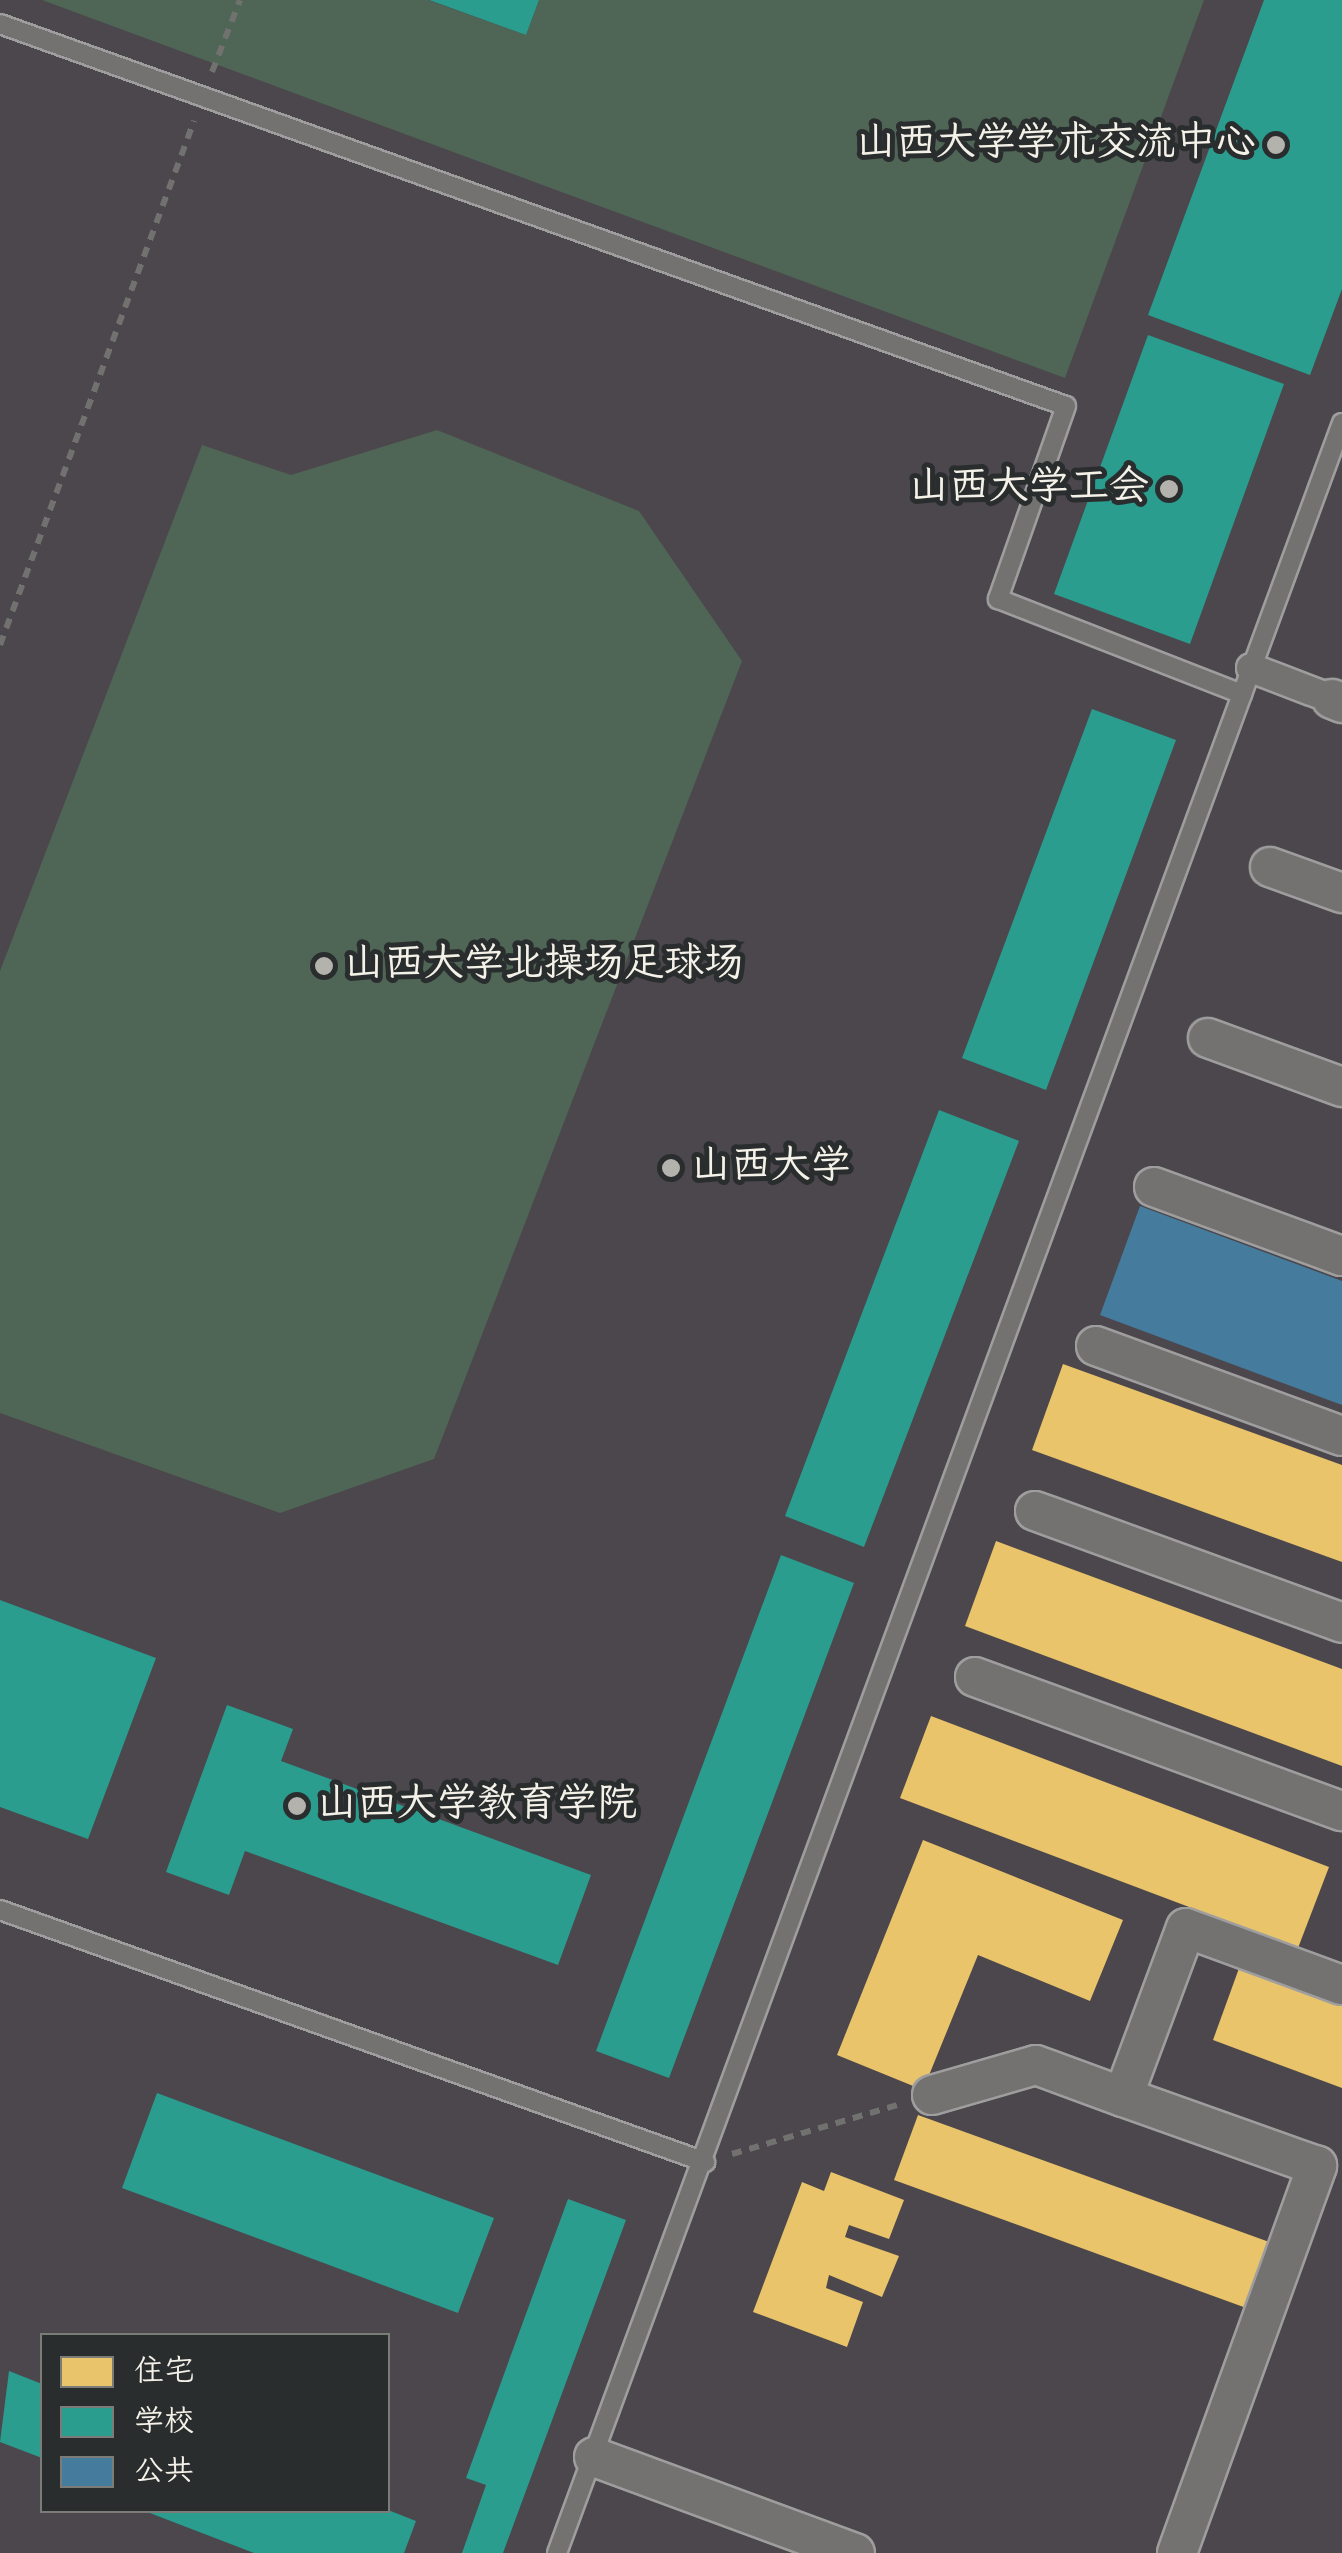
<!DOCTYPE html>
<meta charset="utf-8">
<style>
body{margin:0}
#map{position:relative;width:1342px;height:2553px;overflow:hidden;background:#3d3c3e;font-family:"Indie Flower","LXGW WenKai TC",sans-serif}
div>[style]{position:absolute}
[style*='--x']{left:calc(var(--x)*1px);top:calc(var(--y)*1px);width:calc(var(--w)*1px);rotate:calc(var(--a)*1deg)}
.built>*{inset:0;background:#4b474c}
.green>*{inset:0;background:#4f6555}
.homes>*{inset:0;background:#e9c46a}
.schools>*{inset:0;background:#2a9d8f}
.public>*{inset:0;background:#457b9d}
.path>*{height:6px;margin-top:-3px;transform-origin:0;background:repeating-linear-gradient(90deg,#717170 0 10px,transparent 0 18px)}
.roads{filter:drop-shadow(2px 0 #9f9e9e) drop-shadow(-2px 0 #9f9e9e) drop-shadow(0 2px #9f9e9e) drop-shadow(0 -2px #9f9e9e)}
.service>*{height:18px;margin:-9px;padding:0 9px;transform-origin:9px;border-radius:9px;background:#737270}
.pedestrian>*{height:28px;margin:-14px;padding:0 14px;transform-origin:14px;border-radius:14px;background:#737270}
.minor>*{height:38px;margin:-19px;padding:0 19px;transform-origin:19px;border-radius:19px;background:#737270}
.dots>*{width:28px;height:28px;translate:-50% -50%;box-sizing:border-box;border:5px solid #2a2d2e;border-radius:50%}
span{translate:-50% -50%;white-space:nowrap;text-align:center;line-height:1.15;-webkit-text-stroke:10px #2a2d2e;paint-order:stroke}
.poi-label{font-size:40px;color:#f4f1e8}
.right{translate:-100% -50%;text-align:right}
.left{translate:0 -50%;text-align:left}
.legend{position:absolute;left:40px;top:2333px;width:350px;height:180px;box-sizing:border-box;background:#2a2d2e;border:2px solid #7b7b78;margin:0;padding:12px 18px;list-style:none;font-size:30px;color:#f4f1e8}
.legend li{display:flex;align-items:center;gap:20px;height:50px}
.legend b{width:50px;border:2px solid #7b7b78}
</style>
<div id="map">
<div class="built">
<div style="clip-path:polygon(evenodd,0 0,1342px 0,1342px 2553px,0 2553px,0 0,42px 2336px,388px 2336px,388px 2510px,42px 2510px,42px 2336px)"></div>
</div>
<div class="green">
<div style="clip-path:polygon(42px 0,428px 0,526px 35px,539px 0,1204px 0,1065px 378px)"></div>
<div style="clip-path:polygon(437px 430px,639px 511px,742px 661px,434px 1459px,280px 1513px,0 1413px,0 971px,202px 445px,291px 475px)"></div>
</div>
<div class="homes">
<div style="clip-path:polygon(1063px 1364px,1342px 1465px,1342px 1562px,1032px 1450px)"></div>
<div style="clip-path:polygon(996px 1541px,1342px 1669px,1342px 1766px,965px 1626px)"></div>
<div style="clip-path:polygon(931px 1716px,1329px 1867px,1298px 1948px,900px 1798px)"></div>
<div style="clip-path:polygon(923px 1840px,1123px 1920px,1090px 2001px,978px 1955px,923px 2090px,837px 2055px)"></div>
<div style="clip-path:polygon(1242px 1960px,1342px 1997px,1342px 2088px,1213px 2040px)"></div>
<div style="clip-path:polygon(918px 2115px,1272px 2243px,1249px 2309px,894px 2180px)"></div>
<div style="clip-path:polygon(831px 2172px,904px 2200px,889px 2239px,849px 2225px,845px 2237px,899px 2256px,882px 2297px,829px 2275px,826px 2288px,863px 2302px,847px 2347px,753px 2312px,802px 2182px,824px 2191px)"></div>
</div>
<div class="schools">
<div style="clip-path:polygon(429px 0,539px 0,526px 35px)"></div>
<div style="clip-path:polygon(1264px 0,1342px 0,1342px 289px,1310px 375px,1148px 315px)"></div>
<div style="clip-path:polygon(1148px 335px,1284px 384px,1190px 644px,1054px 594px)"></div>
<div style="clip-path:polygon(1092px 709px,1176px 740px,1046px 1090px,962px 1058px)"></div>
<div style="clip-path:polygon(939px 1110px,1019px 1141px,864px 1547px,785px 1516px)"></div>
<div style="clip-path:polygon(781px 1555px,854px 1583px,669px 2078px,596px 2051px)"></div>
<div style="clip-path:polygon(0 1600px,156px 1658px,88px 1839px,0 1807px)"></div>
<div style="clip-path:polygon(227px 1705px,293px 1729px,281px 1761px,591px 1875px,558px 1965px,245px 1851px,229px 1895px,166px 1872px)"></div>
<div style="clip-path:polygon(157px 2093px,494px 2218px,458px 2313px,122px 2188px)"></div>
<div style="clip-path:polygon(568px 2199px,626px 2220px,503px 2553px,462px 2553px,486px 2485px,466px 2478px)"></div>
<div style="clip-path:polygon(9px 2371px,42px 2384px,42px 2458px,0 2442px)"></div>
<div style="clip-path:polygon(142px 2510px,388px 2510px,416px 2521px,404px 2553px,254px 2553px)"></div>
</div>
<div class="public">
<div style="clip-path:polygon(1140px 1206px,1342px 1281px,1342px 1405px,1100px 1315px)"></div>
</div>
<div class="path">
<div style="--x:212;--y:72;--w:77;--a:-68.7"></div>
<div style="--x:0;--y:645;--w:559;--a:-69.68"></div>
<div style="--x:732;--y:2154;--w:172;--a:-16.5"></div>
</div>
<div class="roads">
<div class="service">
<div style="--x:0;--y:24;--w:1132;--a:19.72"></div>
<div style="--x:1066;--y:406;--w:205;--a:109.4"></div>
<div style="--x:998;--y:599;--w:262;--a:21.3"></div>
<div style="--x:0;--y:1910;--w:749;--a:19.67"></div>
<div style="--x:557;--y:2553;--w:2270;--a:-69.77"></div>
</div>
<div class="pedestrian">
<div style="--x:1251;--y:668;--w:87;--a:20.9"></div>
</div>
<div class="minor">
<div style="--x:1332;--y:699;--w:11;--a:22"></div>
<div style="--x:1270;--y:867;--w:77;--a:19.9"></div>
<div style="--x:1208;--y:1038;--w:143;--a:20.1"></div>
<div style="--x:1154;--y:1187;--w:200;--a:20.2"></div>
<div style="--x:1096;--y:1346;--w:262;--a:20.1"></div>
<div style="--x:1035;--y:1511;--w:327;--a:20"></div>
<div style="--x:975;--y:1677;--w:391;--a:20.1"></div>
<div style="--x:932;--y:2095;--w:108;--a:-16.1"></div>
<div style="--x:1036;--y:2065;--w:93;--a:20.2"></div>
<div style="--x:594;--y:2457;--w:278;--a:20.2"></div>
<div style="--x:1177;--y:2553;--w:412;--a:-70.1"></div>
<div style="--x:1317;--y:2166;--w:206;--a:-160.4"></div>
<div style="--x:1123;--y:2097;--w:180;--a:-69.6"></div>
<div style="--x:1186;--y:1928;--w:166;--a:20.1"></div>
</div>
</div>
<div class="dots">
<div style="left:1276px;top:145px;background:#b4b2ac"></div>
<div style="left:1169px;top:489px;background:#b4b2ac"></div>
<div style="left:324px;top:966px;background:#b4b2ac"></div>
<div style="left:671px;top:1168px;background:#b4b2ac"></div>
<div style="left:297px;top:1806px;background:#b4b2ac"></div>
</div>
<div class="poi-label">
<span class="right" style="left:1256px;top:145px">山西大学学术交流中心</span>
<span class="right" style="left:1149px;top:489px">山西大学工会</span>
<span class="left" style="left:344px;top:966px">山西大学北操场足球场</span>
<span class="left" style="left:691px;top:1168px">山西大学</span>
<span class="left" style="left:317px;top:1806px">山西大学教育学院</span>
</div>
<ul class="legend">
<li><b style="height:28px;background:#e9c46a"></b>住宅</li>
<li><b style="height:28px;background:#2a9d8f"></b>学校</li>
<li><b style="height:28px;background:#457b9d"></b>公共</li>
</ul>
</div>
